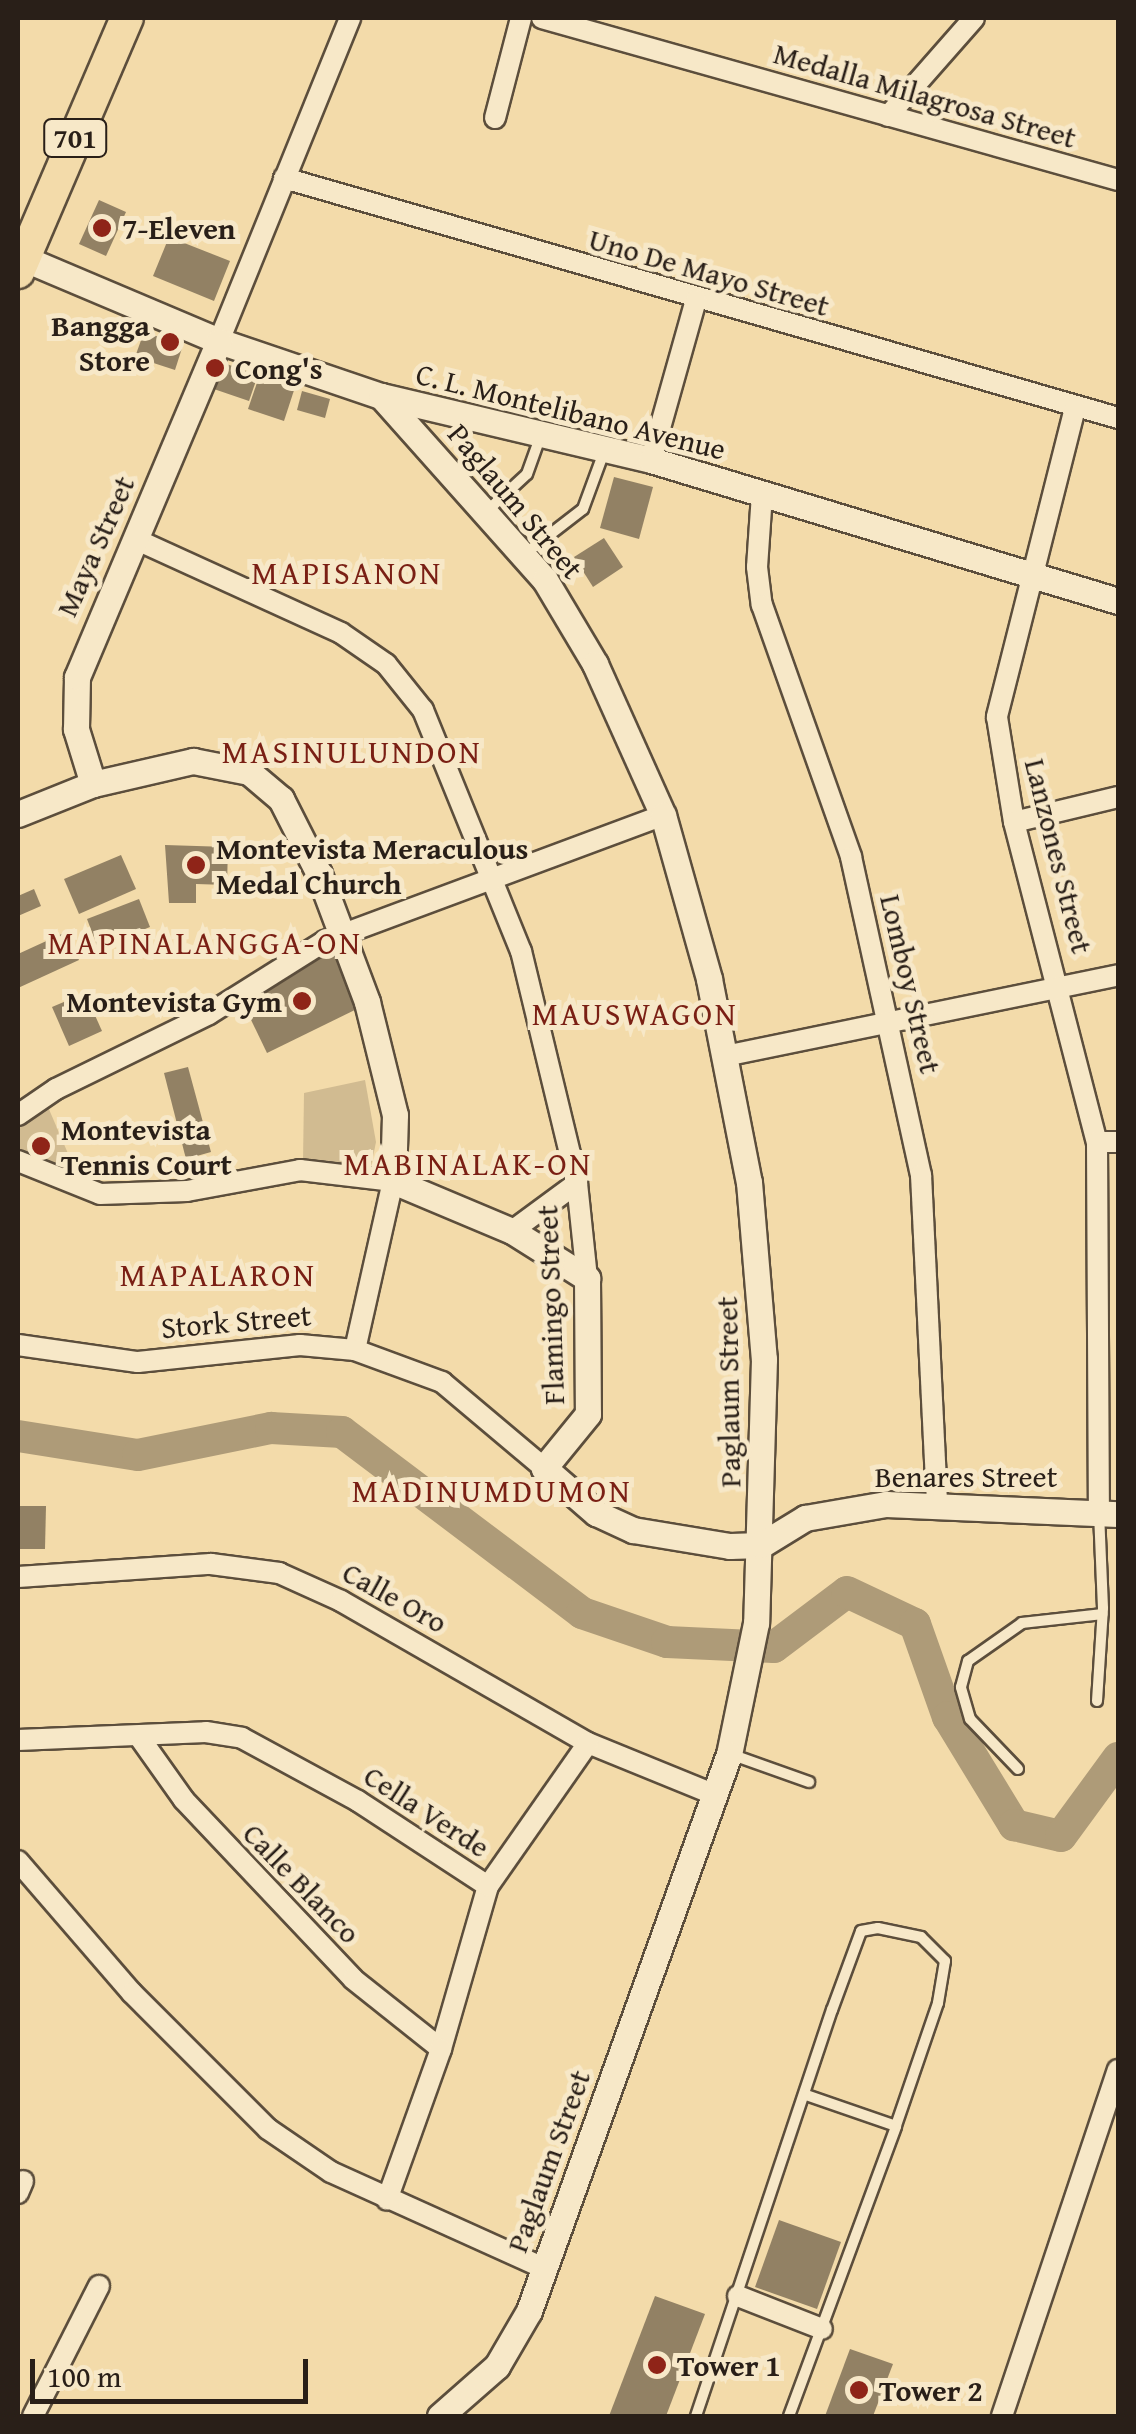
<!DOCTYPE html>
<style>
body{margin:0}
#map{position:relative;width:1136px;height:2434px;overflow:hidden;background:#f3dbaa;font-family:"Gentium Book Plus",serif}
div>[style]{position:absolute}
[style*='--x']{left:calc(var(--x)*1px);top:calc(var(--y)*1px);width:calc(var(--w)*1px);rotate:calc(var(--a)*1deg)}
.green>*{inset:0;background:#d1bb91}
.river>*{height:32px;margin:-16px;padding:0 16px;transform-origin:16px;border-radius:16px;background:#ae9b78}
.building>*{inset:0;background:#928164}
.roads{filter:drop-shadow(2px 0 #5c4e3c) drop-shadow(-2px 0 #5c4e3c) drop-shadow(0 2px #5c4e3c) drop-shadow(0 -2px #5c4e3c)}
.service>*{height:10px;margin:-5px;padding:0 5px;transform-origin:5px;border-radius:5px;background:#f7e8c8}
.minor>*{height:20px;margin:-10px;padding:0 10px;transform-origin:10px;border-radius:10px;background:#f7e8c8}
.tertiary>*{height:25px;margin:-12.5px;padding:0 12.5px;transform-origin:12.5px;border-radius:12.5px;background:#f7e8c8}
.primary>*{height:32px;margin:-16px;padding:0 16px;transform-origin:16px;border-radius:16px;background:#f3dbaa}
.dots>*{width:28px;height:28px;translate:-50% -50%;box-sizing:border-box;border:5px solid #f7e8c8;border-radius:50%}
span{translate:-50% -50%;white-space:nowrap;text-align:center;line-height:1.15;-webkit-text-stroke:10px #f7e8c8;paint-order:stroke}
.shield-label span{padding:2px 8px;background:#f7e8c8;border:2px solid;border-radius:8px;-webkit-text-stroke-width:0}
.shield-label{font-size:28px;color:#291f18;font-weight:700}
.street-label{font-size:30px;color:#291f18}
.poi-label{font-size:30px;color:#291f18;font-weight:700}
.left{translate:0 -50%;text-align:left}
.right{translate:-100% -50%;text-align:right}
.neighbourhood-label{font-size:32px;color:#7a1f14;letter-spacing:2.5px}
.frame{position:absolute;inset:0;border:20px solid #291f18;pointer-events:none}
.scale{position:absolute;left:30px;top:2359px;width:278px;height:45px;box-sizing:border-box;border:5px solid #291f18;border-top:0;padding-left:12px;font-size:30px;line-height:35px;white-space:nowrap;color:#291f18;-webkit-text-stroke:8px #f7e8c8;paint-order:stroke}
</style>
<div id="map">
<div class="green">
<div style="clip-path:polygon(365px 1080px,376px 1142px,371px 1167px,303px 1162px,304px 1093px)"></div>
<div style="clip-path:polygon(48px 1107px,85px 1193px,18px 1168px,18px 1124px)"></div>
</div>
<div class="river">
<div style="--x:18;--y:1436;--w:121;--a:9"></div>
<div style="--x:138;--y:1455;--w:136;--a:-11.5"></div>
<div style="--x:271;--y:1428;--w:71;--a:3.2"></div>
<div style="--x:342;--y:1432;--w:301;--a:37"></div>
<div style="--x:582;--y:1613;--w:90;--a:18.8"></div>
<div style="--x:667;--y:1642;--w:107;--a:2.7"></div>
<div style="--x:774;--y:1647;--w:91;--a:-37"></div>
<div style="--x:847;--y:1592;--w:75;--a:25.2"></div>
<div style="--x:915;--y:1624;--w:99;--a:70.5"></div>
<div style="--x:948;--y:1717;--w:127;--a:58.6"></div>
<div style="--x:1014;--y:1825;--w:48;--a:13.2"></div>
<div style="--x:1061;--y:1836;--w:97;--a:-53.8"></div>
</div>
<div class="building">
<div style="clip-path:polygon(99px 200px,126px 212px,106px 256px,79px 244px)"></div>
<div style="clip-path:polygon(169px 237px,230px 261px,214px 301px,153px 276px)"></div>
<div style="clip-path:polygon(144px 332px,183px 345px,175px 370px,135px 357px)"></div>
<div style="clip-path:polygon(215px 360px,258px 375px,249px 401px,205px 386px)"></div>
<div style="clip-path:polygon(262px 368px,297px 381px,284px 421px,248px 409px)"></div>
<div style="clip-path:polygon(302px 391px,330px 399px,325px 418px,297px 410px)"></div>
<div style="clip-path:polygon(614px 477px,653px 487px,639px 539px,600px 528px)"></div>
<div style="clip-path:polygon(604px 538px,623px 567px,593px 587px,574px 557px)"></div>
<div style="clip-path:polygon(165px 845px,228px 847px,227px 885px,196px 884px,196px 903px,169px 903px)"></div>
<div style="clip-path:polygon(121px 855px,136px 889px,79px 914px,64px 879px)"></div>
<div style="clip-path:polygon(34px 889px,41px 906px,18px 916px,18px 896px)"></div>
<div style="clip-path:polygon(139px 899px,150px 927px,98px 948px,87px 919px)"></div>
<div style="clip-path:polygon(66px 932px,79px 960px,18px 988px,18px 954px)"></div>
<div style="clip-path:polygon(338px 949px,365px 1005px,267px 1053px,240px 997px)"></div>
<div style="clip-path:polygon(85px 993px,102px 1031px,69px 1046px,52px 1007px)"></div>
<div style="clip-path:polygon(188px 1067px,211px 1152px,186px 1159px,164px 1073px)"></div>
<div style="clip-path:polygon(18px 1506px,46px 1506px,45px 1549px,18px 1549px)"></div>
<div style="clip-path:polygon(779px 2220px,841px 2242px,817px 2309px,755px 2287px)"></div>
<div style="clip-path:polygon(655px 2296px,705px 2314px,666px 2416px,609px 2416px)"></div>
<div style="clip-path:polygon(850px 2349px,893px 2364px,873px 2416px,825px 2416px)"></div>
</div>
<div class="roads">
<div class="service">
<div style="--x:487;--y:511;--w:54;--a:-42.8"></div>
<div style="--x:527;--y:474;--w:41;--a:-70.3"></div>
<div style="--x:526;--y:553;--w:72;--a:-37.7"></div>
<div style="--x:583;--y:509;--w:61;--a:-69.8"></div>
<div style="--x:1097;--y:1701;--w:93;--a:-86.3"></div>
<div style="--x:1103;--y:1608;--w:96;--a:-92.4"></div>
<div style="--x:730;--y:1754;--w:84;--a:19.5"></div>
<div style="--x:1018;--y:1769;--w:69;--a:-133.8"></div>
<div style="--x:970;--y:1719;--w:33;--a:-106"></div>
<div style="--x:961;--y:1687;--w:27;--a:-75"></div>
<div style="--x:968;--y:1661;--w:66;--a:-35.1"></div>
<div style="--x:1022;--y:1623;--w:81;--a:-6.4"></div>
<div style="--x:696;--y:2416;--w:428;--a:-71.5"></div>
<div style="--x:832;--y:2010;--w:84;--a:-69.8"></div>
<div style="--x:861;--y:1931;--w:17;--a:-10"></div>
<div style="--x:878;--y:1928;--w:44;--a:11.8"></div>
<div style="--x:921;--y:1937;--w:34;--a:45"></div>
<div style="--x:945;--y:1961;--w:43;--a:99.5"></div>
<div style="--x:938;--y:2003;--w:130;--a:108.9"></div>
<div style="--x:789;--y:2416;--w:309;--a:-69.7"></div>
<div style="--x:896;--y:2126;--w:95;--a:-161"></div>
</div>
<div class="minor">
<div style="--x:542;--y:18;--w:598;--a:15.71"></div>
<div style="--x:888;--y:116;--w:130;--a:-48.7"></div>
<div style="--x:495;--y:118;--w:103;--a:-75.4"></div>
<div style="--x:284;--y:178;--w:868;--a:16.05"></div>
<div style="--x:219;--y:341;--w:349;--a:-67.9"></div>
<div style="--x:1075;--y:408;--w:319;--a:104.2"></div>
<div style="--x:997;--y:717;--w:106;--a:80.8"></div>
<div style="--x:1014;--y:822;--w:331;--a:75.5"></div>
<div style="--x:1097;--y:1142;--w:369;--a:89.7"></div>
<div style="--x:651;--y:460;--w:166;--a:-74.3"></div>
<div style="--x:762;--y:494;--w:73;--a:93.9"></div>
<div style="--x:757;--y:567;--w:38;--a:83"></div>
<div style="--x:762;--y:605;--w:267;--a:70.5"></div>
<div style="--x:851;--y:857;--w:326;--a:77.6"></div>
<div style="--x:921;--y:1175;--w:327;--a:87.2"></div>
<div style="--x:135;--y:539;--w:226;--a:24.5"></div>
<div style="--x:341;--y:633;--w:55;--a:34.6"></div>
<div style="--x:386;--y:664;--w:59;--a:51.2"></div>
<div style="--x:423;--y:710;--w:260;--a:67.9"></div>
<div style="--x:521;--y:951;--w:239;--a:76.4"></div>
<div style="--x:577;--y:1183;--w:96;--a:84"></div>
<div style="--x:1014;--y:822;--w:107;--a:-13.5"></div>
<div style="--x:725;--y:1056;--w:401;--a:-11.6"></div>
<div style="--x:18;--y:1115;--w:46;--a:-34.4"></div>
<div style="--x:56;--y:1089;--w:170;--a:-26.1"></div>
<div style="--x:209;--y:1014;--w:137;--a:-32.2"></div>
<div style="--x:325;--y:941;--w:361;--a:-20.4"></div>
<div style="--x:1097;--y:1142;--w:21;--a:0"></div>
<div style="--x:18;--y:1161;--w:88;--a:21.9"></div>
<div style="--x:100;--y:1194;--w:87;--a:-2"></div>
<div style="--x:187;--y:1191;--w:115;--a:-10.5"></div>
<div style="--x:300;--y:1170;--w:94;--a:6.7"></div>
<div style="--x:393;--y:1181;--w:173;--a:102.7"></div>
<div style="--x:512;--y:1231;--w:81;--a:-36.4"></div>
<div style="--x:18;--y:1345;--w:121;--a:8.1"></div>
<div style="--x:138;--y:1362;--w:163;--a:-6"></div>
<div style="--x:300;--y:1345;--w:55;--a:5.2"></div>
<div style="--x:355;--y:1350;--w:93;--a:20.2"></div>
<div style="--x:442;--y:1382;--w:133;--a:40.1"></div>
<div style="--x:18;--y:1577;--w:193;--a:-3.9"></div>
<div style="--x:211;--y:1564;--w:69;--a:7.5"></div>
<div style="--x:279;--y:1573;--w:68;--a:24.3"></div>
<div style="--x:341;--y:1601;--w:285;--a:29.9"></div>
<div style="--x:588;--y:1743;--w:135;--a:22.2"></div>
<div style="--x:140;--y:1738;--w:76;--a:54.6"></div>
<div style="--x:184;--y:1800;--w:246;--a:46.6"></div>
<div style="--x:353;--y:1979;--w:112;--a:38.5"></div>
<div style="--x:18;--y:1740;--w:188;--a:-2.4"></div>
<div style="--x:206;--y:1732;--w:36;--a:9"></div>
<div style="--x:242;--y:1738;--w:132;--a:28.5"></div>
<div style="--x:358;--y:1801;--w:155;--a:33.2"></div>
<div style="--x:488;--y:1886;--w:170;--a:106.1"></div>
<div style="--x:441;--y:2049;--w:160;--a:109.7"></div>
<div style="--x:18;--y:1861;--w:174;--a:49.2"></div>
<div style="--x:132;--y:1993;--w:192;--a:45"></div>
<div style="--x:268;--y:2129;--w:76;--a:34.3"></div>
<div style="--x:331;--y:2172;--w:234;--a:24.3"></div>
<div style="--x:488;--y:1886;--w:174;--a:-55"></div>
<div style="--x:18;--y:2193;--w:13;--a:-67"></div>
<div style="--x:738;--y:2296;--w:90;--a:21.4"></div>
<div style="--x:33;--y:2416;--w:146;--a:-63.1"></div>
<div style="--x:1002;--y:2416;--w:365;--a:-71.5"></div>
</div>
<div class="tertiary">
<div style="--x:18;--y:256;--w:218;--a:22.9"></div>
<div style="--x:219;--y:341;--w:171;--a:18.8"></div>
<div style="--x:381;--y:396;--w:277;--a:13.3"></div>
<div style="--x:651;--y:460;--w:488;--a:16.8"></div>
<div style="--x:381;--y:396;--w:246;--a:48.3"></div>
<div style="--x:545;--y:580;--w:98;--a:59.2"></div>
<div style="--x:595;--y:664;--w:166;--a:65.8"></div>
<div style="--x:663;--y:815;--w:170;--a:74.3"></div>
<div style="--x:709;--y:979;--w:207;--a:78.9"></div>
<div style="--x:749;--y:1182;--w:178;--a:85.2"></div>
<div style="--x:764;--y:1359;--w:264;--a:91.7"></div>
<div style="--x:756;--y:1623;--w:134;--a:101.6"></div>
<div style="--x:729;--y:1754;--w:592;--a:109.75"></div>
<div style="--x:529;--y:2311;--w:64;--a:120.2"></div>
<div style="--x:497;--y:2366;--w:76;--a:138.7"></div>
<div style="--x:93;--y:784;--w:58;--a:-107.2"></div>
<div style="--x:76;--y:729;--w:52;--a:-88.9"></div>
<div style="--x:77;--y:677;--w:365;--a:-67.1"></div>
<div style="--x:18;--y:814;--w:81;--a:-21.8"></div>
<div style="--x:93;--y:784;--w:103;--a:-13"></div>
<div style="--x:193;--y:761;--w:57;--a:11.1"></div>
<div style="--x:249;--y:772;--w:42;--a:40.2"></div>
<div style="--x:281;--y:799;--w:84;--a:63.1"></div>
<div style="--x:319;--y:874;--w:137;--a:69.4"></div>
<div style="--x:367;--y:1002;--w:116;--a:76.1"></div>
<div style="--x:395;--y:1115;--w:66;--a:91.7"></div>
<div style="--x:393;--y:1181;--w:129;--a:22.8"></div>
<div style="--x:512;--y:1231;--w:89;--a:32.1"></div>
<div style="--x:587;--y:1278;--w:136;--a:89.6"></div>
<div style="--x:588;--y:1414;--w:70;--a:129.2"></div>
<div style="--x:544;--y:1468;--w:69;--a:40.9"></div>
<div style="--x:596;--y:1513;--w:41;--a:24.7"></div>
<div style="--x:633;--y:1530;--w:98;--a:9.4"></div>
<div style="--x:730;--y:1546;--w:31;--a:-2"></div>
<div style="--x:761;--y:1545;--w:52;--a:-31.5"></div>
<div style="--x:805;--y:1518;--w:82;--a:-9.8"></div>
<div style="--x:886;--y:1504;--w:232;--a:2.5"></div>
</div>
<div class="primary">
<div style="--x:18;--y:272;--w:276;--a:-66.8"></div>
</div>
</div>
<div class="dots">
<div style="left:102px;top:228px;background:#8f2418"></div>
<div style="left:170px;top:342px;background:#8f2418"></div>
<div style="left:215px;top:368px;background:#8f2418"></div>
<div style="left:196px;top:865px;background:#8f2418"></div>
<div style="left:302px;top:1001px;background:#8f2418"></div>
<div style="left:41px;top:1146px;background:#8f2418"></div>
<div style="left:657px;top:2365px;background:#8f2418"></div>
<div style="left:859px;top:2390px;background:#8f2418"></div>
</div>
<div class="shield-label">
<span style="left:75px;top:138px">701</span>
</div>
<div class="street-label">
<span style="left:925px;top:95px;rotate:16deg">Medalla Milagrosa Street</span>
<span style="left:709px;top:272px;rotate:16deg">Uno De Mayo Street</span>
<span style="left:571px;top:411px;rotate:14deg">C. L. Montelibano Avenue</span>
<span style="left:516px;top:501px;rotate:50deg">Paglaum Street</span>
<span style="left:95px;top:546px;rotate:-66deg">Maya Street</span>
<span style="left:1059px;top:856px;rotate:76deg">Lanzones Street</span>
<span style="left:911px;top:984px;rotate:77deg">Lomboy Street</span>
<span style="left:550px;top:1305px;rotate:-92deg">Flamingo Street</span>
<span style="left:236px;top:1321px;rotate:-5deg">Stork Street</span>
<span style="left:728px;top:1392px;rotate:-91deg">Paglaum Street</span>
<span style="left:966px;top:1476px">Benares Street</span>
<span style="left:395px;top:1597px;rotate:29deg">Calle Oro</span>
<span style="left:427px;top:1811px;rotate:33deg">Cella Verde</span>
<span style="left:302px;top:1883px;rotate:46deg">Calle Blanco</span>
<span style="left:548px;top:2161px;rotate:-70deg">Paglaum Street</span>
</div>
<div class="poi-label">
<span class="left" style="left:122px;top:228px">7-Eleven</span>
<span class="right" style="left:150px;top:342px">Bangga<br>Store</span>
<span class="left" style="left:235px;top:368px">Cong's</span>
<span class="left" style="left:216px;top:865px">Montevista Meraculous<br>Medal Church</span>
<span class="right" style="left:282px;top:1001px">Montevista Gym</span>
<span class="left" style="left:61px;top:1146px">Montevista<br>Tennis Court</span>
<span class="left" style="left:677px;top:2365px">Tower 1</span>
<span class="left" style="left:879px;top:2390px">Tower 2</span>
</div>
<div class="neighbourhood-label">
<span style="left:347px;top:573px">MAPISANON</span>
<span style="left:352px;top:752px">MASINULUNDON</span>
<span style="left:205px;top:943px">MAPINALANGGA-ON</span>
<span style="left:635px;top:1014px">MAUSWAGON</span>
<span style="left:468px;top:1164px">MABINALAK-ON</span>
<span style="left:218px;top:1275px">MAPALARON</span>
<span style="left:492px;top:1491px">MADINUMDUMON</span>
</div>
<div class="frame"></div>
<div class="scale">100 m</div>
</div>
